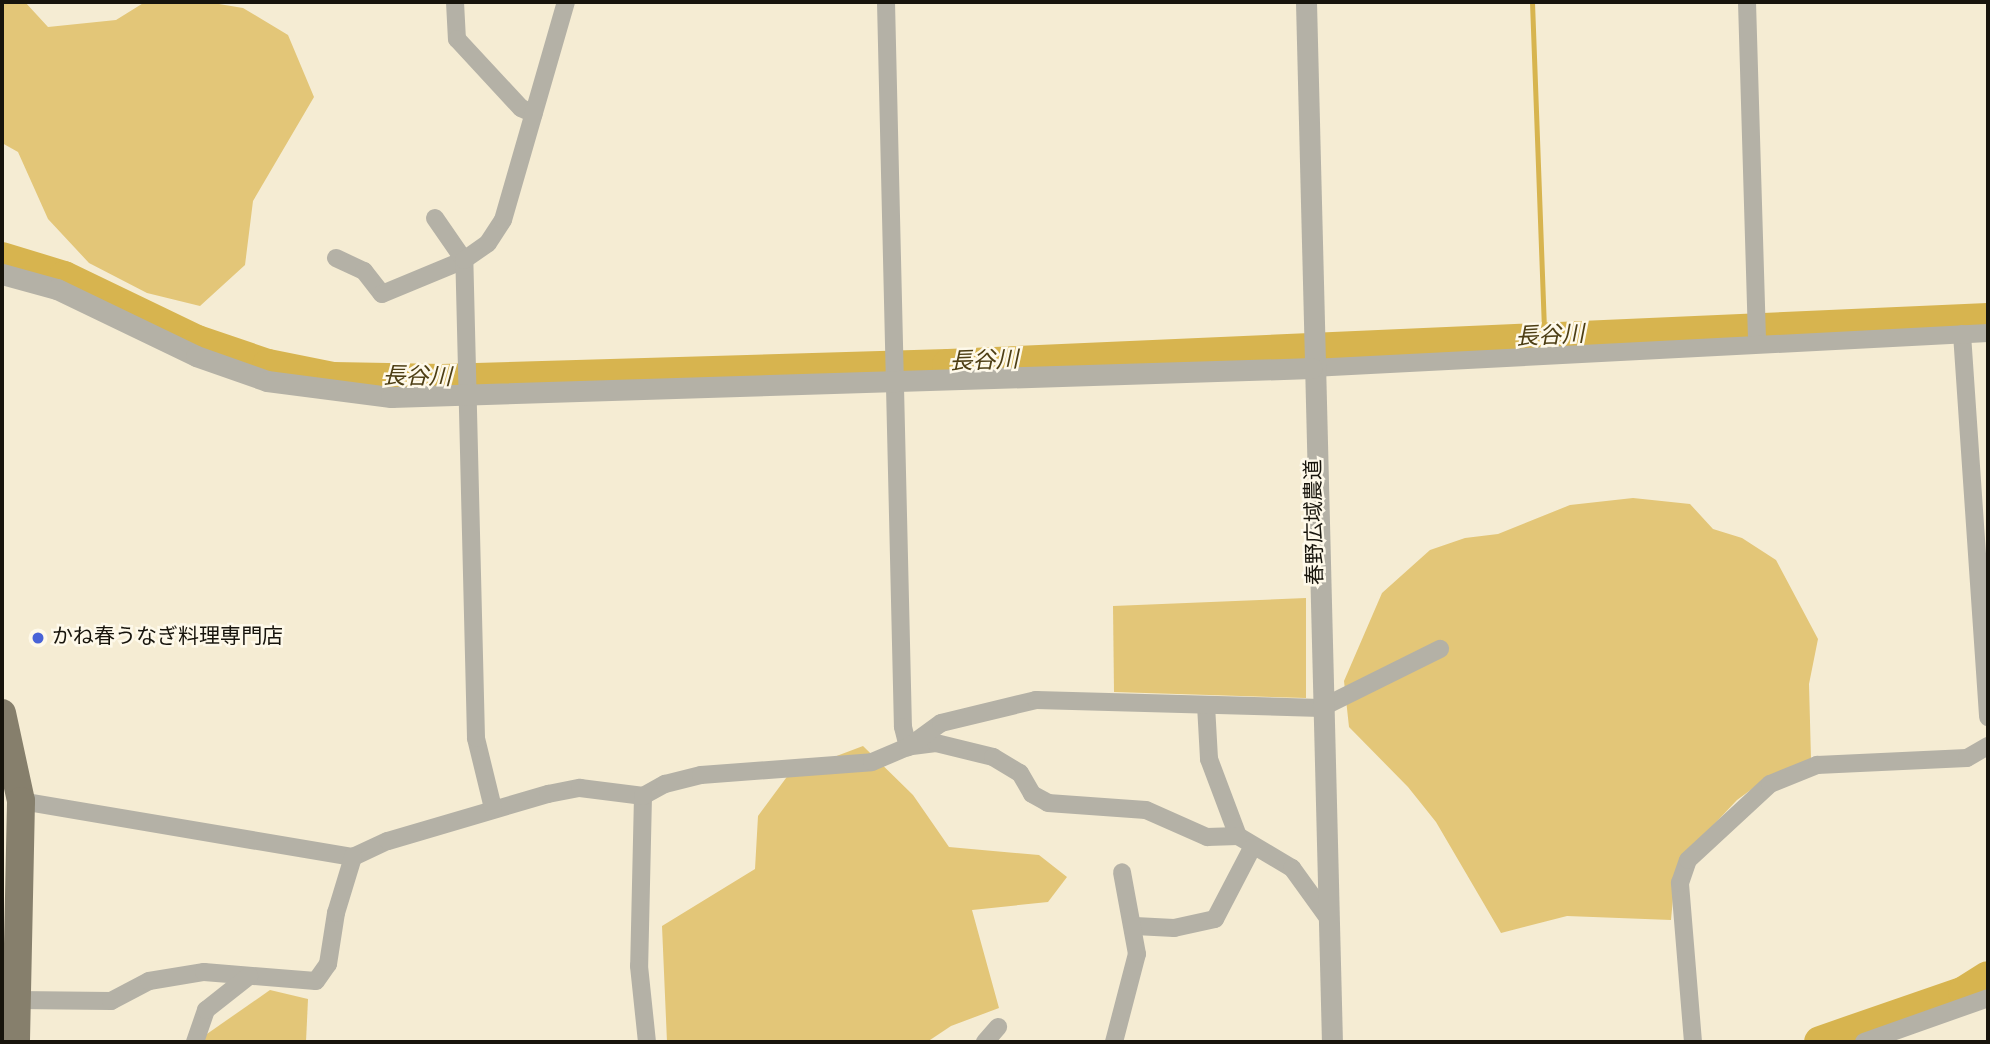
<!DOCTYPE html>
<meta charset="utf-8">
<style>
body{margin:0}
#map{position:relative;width:1990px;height:1044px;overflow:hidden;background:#f5ecd3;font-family:Overpass,"Noto Sans JP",sans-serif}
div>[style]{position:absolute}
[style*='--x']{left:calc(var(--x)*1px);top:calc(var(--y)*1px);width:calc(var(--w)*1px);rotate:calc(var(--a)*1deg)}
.green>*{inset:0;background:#e3c678}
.stream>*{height:5px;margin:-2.5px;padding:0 2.5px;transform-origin:2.5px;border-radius:2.5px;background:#d7b44f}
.river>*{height:32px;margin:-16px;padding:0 16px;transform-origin:16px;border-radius:16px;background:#d7b44f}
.minor>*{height:18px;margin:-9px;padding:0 9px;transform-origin:9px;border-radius:9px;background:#b4b1a6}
.tertiary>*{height:21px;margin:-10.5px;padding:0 10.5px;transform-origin:10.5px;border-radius:10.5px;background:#b4b1a6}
.primary>*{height:28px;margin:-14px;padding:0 14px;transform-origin:14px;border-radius:14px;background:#867f6c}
.dots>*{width:19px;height:19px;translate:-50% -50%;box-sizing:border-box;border:4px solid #fef9ea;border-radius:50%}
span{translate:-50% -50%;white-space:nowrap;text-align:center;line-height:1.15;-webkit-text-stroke:5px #fef9ea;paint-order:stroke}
.street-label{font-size:21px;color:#17140c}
.poi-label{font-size:21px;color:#17140c}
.left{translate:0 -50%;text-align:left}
.water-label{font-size:23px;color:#4d3e14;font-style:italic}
.frame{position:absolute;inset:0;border:4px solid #17140c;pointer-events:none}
</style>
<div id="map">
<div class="green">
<div style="clip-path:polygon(2px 2px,25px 2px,48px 27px,116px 20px,145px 2px,207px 2px,243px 8px,288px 35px,314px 97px,253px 201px,245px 265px,200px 306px,147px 293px,89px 263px,48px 219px,18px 152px,2px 143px)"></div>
<div style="clip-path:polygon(1633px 498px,1690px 504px,1713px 529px,1742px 538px,1776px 560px,1818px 639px,1809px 684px,1811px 759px,1771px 775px,1737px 800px,1705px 834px,1674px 887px,1671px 920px,1567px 916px,1501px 933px,1436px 822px,1408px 787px,1349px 727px,1344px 681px,1382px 593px,1430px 550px,1465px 538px,1498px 534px,1570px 505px)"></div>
<div style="clip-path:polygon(1306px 598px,1306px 698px,1114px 692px,1113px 606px)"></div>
<div style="clip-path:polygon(863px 746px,913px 795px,949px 847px,1039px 855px,1067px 877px,1048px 902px,972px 910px,999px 1008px,951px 1026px,927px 1042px,667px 1042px,662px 926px,755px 869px,758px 816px,789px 774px)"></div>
<div style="clip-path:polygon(270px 990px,308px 999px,306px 1042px,204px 1042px,204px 1036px)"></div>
</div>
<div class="stream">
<div style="--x:1532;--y:2;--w:335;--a:87.9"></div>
</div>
<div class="river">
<div style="--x:2;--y:258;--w:65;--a:17"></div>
<div style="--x:64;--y:277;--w:148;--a:25.7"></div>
<div style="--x:197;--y:341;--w:75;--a:18.7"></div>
<div style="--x:268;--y:365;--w:66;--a:11.3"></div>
<div style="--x:333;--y:378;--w:109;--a:1.1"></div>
<div style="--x:442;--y:380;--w:506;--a:-1.7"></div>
<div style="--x:948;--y:365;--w:1041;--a:-2.53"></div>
<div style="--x:1820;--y:1042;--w:152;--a:-19.1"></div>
<div style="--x:1964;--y:992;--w:28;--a:-32"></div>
</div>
<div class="minor">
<div style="--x:455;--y:2;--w:37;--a:87"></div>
<div style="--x:457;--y:39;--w:94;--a:47.2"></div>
<div style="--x:521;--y:108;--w:14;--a:25"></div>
<div style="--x:886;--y:2;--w:725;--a:88.66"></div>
<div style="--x:903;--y:727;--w:21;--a:76"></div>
<div style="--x:1747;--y:2;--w:341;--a:88.3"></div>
<div style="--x:336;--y:258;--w:31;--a:25"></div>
<div style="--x:364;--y:271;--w:29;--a:52"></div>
<div style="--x:382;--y:294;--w:89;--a:-22.5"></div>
<div style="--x:464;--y:260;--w:51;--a:-124.6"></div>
<div style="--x:1962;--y:334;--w:384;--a:86.1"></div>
<div style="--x:1312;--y:368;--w:677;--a:-2.96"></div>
<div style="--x:1206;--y:705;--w:54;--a:86.8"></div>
<div style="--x:1209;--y:759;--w:82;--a:69.4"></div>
<div style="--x:1238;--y:836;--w:63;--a:30.7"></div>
<div style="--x:1292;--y:868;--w:62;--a:54.2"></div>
<div style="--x:912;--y:746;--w:24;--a:-7"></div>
<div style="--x:936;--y:743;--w:59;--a:13.8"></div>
<div style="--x:993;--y:757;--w:31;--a:31"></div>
<div style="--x:1020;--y:773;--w:24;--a:60"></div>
<div style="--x:1032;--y:794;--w:18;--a:29"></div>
<div style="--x:1048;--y:803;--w:98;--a:4.1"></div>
<div style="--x:1146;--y:810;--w:67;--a:23.9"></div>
<div style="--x:1207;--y:837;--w:31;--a:-2"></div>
<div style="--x:643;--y:796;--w:170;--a:91.3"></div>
<div style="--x:639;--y:966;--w:76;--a:84"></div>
<div style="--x:21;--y:801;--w:337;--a:9.6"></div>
<div style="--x:353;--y:857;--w:38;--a:-25"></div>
<div style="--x:388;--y:841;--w:167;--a:-16.4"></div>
<div style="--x:548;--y:794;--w:33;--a:-11"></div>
<div style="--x:580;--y:788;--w:64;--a:7.2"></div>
<div style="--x:643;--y:796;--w:25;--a:-29"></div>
<div style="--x:665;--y:784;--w:37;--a:-14"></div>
<div style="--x:701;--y:775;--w:171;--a:-4.3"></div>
<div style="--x:872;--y:762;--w:39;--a:-23"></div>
<div style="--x:908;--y:747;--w:41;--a:-36"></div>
<div style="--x:941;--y:723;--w:98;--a:-13.6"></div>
<div style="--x:1036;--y:700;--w:285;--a:1.6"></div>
<div style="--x:1321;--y:708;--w:133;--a:-26.4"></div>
<div style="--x:493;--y:808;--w:72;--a:-103.7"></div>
<div style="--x:476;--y:738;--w:478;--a:-91.4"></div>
<div style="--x:464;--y:260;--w:29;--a:-35"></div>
<div style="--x:488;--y:243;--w:27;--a:-57"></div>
<div style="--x:503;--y:220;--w:227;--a:-73.9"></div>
<div style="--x:1135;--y:926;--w:39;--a:3"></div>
<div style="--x:1174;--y:928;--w:42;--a:-12.4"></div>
<div style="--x:1215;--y:919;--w:80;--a:-62.5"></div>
<div style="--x:17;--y:1000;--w:94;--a:0.6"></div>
<div style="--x:111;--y:1001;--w:43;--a:-27.8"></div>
<div style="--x:149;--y:981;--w:56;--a:-9.3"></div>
<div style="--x:204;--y:972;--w:112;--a:4.6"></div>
<div style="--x:316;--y:981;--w:21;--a:-55"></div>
<div style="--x:328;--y:964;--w:52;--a:-81.1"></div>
<div style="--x:336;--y:913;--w:59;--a:-73.1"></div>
<div style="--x:195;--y:1042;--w:34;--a:-71"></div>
<div style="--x:206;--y:1010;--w:55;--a:-38.3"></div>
<div style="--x:985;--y:1042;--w:20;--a:-49"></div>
<div style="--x:1114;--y:1042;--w:91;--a:-75.4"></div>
<div style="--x:1137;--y:954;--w:83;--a:-100.4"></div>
<div style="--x:1693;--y:1042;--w:160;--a:-94.7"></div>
<div style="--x:1680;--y:883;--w:24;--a:-71"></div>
<div style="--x:1688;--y:860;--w:112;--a:-42.8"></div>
<div style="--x:1770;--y:784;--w:51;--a:-22"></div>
<div style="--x:1817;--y:765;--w:150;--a:-2.7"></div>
<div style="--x:1967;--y:758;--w:24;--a:-30"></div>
<div style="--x:1864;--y:1042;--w:132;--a:-19.5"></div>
</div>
<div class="tertiary">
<div style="--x:1306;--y:2;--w:1040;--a:88.57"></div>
<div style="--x:2;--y:274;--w:57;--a:15.3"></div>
<div style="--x:57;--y:289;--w:154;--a:25.7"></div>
<div style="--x:196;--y:356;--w:75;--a:19.4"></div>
<div style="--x:267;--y:381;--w:125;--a:7.4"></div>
<div style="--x:391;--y:397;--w:921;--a:-1.8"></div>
</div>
<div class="primary">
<div style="--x:2;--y:713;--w:90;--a:77.8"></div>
<div style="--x:21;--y:801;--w:241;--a:91.2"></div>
</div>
<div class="dots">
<div style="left:38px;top:638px;background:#4963d7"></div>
</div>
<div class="street-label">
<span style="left:1316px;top:522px;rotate:-91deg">春野広域農道</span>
</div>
<div class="poi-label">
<span class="left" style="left:52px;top:638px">かね春うなぎ料理専門店</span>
</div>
<div class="water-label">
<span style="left:1550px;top:338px;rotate:-3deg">長谷川</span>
<span style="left:984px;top:363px;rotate:-2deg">長谷川</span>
<span style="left:417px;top:379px;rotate:1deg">長谷川</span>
</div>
<div class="frame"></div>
</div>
